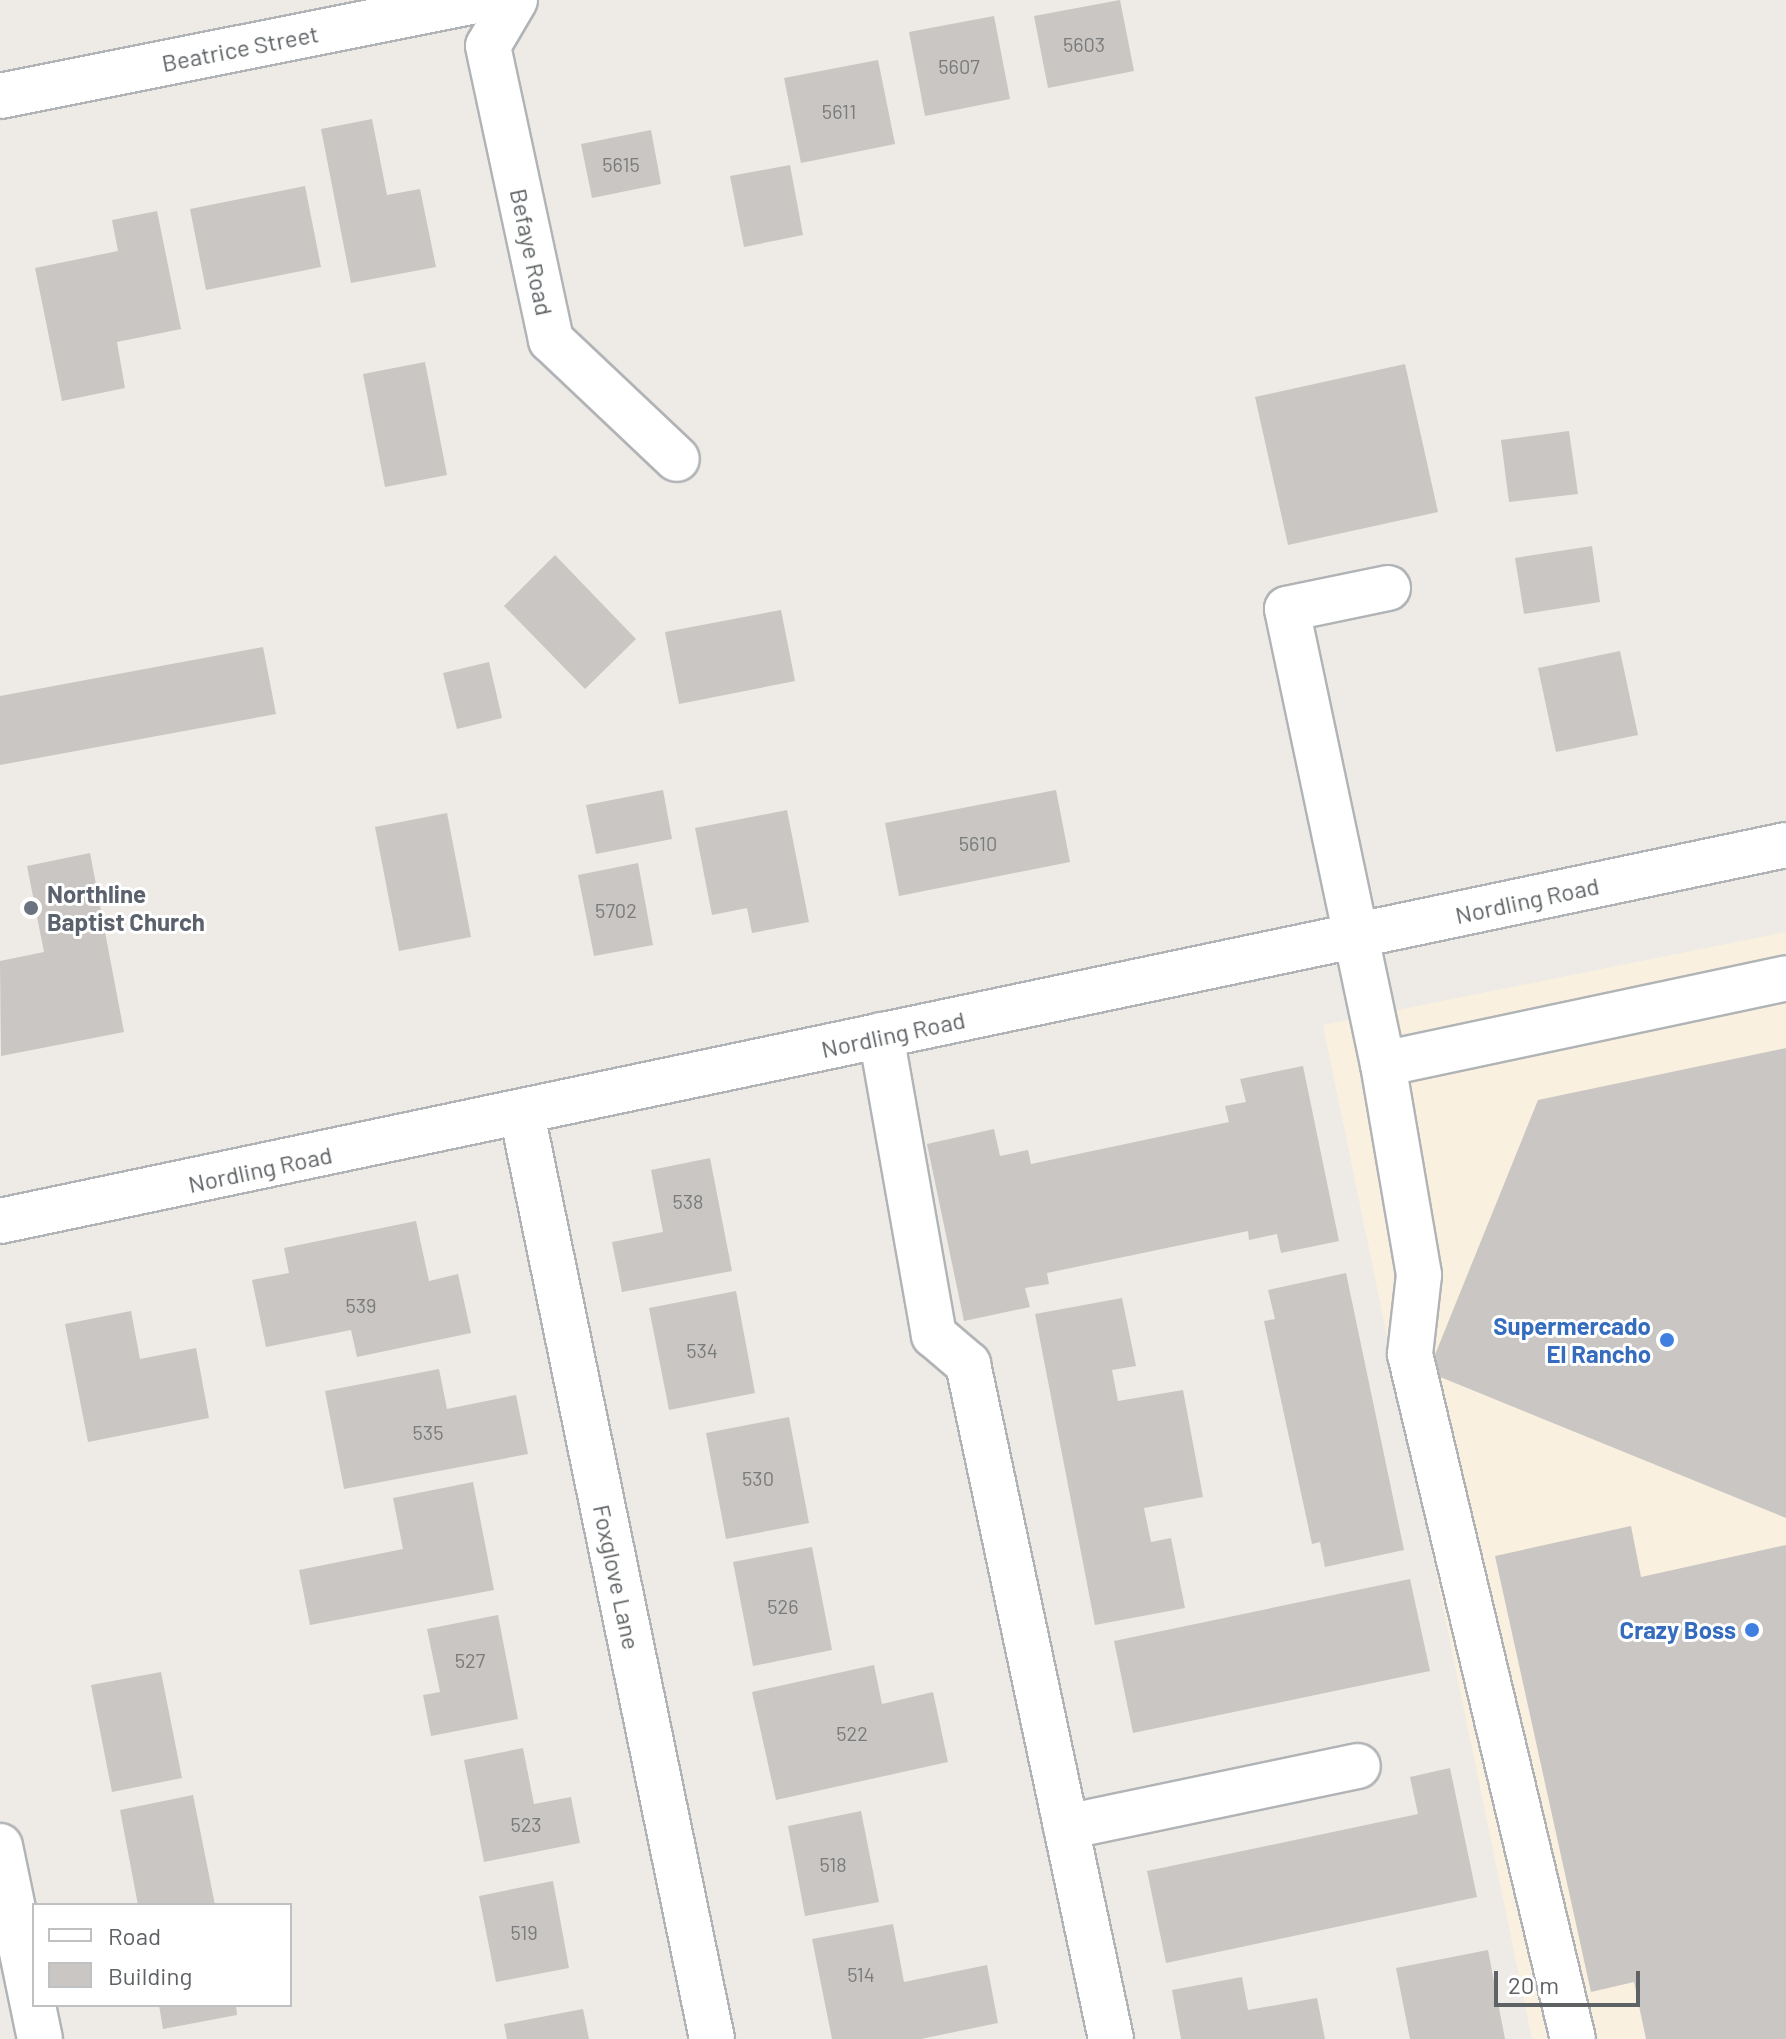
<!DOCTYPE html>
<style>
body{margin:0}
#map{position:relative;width:1786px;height:2039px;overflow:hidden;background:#eeebe6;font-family:Barlow,sans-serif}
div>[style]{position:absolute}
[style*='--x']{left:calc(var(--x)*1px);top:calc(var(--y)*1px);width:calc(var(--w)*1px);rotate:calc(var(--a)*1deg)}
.commercial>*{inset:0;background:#faf0df}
.building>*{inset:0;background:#c9c6c3}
.roads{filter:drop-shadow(2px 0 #b1b4b6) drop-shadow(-2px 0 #b1b4b6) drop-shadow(0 2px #b1b4b6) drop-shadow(0 -2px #b1b4b6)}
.minor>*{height:44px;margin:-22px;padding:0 22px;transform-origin:22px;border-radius:22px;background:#fff}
.dots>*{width:22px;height:22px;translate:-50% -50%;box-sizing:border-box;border:4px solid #fff;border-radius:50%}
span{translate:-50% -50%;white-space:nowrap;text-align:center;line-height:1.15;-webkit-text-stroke:6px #fff;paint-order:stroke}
.number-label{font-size:20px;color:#797b7c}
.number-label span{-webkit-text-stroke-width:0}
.street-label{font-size:24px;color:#5e6264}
.worship-label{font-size:24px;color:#5b616d;font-weight:700}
.left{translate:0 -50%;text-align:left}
.shop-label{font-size:24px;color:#366cbe;font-weight:700}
.right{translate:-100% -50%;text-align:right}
.legend{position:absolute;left:32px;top:1903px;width:260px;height:104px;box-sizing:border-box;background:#fff;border:2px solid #bfc0c1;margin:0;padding:10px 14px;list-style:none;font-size:24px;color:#5e6264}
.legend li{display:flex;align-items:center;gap:16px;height:40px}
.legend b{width:40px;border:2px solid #bfc0c1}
.scale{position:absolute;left:1494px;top:1971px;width:146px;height:36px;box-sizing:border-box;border:4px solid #5e6264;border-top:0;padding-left:10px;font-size:24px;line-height:28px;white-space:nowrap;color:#5e6264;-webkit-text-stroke:6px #fff;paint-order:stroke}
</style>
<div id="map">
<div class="commercial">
<div style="clip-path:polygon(1786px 932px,1786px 2039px,1532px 2039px,1323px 1025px)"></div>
</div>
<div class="building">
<div style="clip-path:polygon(1120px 0,1134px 71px,1048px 88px,1034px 16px)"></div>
<div style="clip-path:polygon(994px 16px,1010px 99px,925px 116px,909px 32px)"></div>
<div style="clip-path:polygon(878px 60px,895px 144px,801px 163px,784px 78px)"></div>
<div style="clip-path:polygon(372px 119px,387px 195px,420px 189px,436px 267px,351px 283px,321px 129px)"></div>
<div style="clip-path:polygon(651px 130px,661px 184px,592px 198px,581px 144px)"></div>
<div style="clip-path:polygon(790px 165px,803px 235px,744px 247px,730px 176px)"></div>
<div style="clip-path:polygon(305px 186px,321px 267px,206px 290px,190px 209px)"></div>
<div style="clip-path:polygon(157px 211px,181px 329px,117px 342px,125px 388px,62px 401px,35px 268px,118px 251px,112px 220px)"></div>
<div style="clip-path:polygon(425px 362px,447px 475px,385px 487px,363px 374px)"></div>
<div style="clip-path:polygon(1405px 364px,1438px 512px,1288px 545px,1255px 397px)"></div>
<div style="clip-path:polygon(1569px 431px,1578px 494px,1509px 502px,1501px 440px)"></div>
<div style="clip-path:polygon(1592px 546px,1600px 602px,1524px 614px,1515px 558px)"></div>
<div style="clip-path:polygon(555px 555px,636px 639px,585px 689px,504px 606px)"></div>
<div style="clip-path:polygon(781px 610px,795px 681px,679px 704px,665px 632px)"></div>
<div style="clip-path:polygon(263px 647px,276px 714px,0 765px,0 696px)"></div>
<div style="clip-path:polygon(1620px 651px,1638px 735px,1556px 752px,1538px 668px)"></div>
<div style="clip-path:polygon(489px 662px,502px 718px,457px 729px,443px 673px)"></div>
<div style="clip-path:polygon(663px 790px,672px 839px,596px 854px,586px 805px)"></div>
<div style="clip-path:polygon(1056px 790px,1070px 862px,899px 896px,885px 823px)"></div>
<div style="clip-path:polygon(787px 810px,809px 922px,752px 933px,747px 908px,712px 915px,695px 828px)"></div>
<div style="clip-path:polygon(447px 813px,471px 937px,399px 951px,375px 827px)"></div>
<div style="clip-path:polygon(90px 853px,124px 1032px,1px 1056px,0 961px,44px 952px,27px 866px)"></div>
<div style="clip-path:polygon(638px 863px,653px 945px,594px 956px,578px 875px)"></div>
<div style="clip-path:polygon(1786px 1048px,1786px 1518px,1428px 1372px,1538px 1100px)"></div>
<div style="clip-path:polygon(1303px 1066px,1339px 1241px,1281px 1253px,1277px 1234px,1249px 1240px,1248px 1231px,1047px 1273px,1049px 1284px,1025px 1288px,1030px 1307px,964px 1321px,927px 1144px,994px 1129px,1000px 1156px,1028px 1150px,1031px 1164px,1229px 1122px,1225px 1106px,1246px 1102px,1240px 1079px)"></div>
<div style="clip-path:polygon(710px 1158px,732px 1271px,622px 1292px,612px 1242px,663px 1232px,651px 1170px)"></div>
<div style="clip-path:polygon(416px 1221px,429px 1281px,458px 1274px,471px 1333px,357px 1357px,351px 1330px,266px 1347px,252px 1280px,289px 1273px,284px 1248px)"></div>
<div style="clip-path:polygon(1346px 1273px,1404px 1550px,1325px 1567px,1320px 1542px,1312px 1544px,1264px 1321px,1275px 1319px,1268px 1290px)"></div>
<div style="clip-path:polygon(736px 1291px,755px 1393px,669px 1410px,649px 1308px)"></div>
<div style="clip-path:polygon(1122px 1298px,1136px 1366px,1112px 1370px,1118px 1401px,1183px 1390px,1203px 1497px,1144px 1508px,1151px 1542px,1171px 1538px,1185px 1608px,1095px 1625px,1035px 1314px)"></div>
<div style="clip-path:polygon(131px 1311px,140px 1359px,196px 1348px,209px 1418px,88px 1442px,65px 1324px)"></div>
<div style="clip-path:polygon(439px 1369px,447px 1409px,516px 1395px,528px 1454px,344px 1489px,325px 1391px)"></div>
<div style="clip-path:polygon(789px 1417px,809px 1523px,726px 1539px,706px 1433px)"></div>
<div style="clip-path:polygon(473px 1482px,494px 1590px,310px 1625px,299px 1570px,403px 1549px,393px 1498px)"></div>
<div style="clip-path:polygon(1631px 1526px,1641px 1577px,1786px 1545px,1786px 2039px,1646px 2039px,1634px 1982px,1591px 1992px,1495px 1556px)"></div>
<div style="clip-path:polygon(812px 1547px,832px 1650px,753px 1666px,733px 1562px)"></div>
<div style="clip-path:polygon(1410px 1579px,1430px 1671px,1133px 1733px,1114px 1641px)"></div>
<div style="clip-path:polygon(498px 1615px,518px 1719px,431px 1736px,423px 1695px,440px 1692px,427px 1629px)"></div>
<div style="clip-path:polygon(874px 1665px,882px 1704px,933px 1692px,948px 1762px,776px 1800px,752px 1692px)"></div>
<div style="clip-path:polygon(161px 1672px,182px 1778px,112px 1792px,91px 1685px)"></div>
<div style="clip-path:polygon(523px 1748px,534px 1804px,571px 1797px,580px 1843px,484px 1862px,464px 1760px)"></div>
<div style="clip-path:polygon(1450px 1768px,1477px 1897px,1166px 1963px,1147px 1871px,1418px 1814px,1410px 1777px)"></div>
<div style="clip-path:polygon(193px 1795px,215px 1905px,138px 1905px,120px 1810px)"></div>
<div style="clip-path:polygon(861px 1811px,879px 1902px,805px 1916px,788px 1826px)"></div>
<div style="clip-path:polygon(553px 1881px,569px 1968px,496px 1982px,479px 1896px)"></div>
<div style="clip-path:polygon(893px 1924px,904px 1982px,987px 1965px,998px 2023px,921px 2039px,832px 2039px,812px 1939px)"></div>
<div style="clip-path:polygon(1488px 1950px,1505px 2039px,1410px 2039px,1396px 1968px)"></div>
<div style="clip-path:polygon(1242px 1977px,1248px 2010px,1317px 1998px,1325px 2039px,1181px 2039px,1172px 1990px)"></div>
<div style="clip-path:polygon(159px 2005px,236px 2005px,237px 2015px,163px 2029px)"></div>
<div style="clip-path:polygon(583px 2009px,589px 2039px,507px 2039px,504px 2024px)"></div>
</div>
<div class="roads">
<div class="minor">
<div style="--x:515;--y:0;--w:53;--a:120.4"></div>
<div style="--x:488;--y:46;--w:301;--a:77.9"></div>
<div style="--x:551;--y:340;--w:173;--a:43.4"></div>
<div style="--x:0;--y:96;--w:490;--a:-11.3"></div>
<div style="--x:1388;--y:588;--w:103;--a:168.3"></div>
<div style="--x:1287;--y:609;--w:465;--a:78.1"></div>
<div style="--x:1383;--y:1064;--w:412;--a:-12"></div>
<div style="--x:881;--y:1035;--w:305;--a:80"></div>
<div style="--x:934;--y:1335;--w:45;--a:40.5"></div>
<div style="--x:968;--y:1364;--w:690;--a:78.04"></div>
<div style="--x:1383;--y:1064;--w:214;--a:80.3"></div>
<div style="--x:1419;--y:1275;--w:80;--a:96.5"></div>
<div style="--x:1410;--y:1354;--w:704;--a:76.62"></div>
<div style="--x:522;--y:1114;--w:944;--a:78.39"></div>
<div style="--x:0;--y:1221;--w:1825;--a:-11.89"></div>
<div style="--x:1066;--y:1827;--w:298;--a:-11.8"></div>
<div style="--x:0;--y:1846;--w:197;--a:78.3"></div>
</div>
</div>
<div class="dots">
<div style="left:31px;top:908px;background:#6b7280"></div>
<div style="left:1667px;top:1340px;background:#3f7fe0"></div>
<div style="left:1752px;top:1630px;background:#3f7fe0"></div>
</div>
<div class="number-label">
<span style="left:1084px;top:44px">5603</span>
<span style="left:959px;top:66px">5607</span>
<span style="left:839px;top:111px">5611</span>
<span style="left:621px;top:164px">5615</span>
<span style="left:978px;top:843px">5610</span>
<span style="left:616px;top:910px">5702</span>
<span style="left:688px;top:1201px">538</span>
<span style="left:361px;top:1305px">539</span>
<span style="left:702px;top:1350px">534</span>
<span style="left:428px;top:1432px">535</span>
<span style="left:758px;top:1478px">530</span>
<span style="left:783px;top:1606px">526</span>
<span style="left:470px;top:1660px">527</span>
<span style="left:852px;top:1733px">522</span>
<span style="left:526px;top:1824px">523</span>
<span style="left:833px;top:1864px">518</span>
<span style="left:524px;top:1932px">519</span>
<span style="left:861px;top:1974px">514</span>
</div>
<div class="street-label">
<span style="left:240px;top:48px;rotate:-11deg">Beatrice Street</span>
<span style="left:532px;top:252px;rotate:78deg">Befaye Road</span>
<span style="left:1527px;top:900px;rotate:-12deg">Nordling Road</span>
<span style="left:893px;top:1034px;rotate:-12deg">Nordling Road</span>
<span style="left:260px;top:1169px;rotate:-12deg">Nordling Road</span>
<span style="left:617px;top:1577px;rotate:78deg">Foxglove Lane</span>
</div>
<div class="worship-label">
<span class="left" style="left:47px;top:908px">Northline<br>Baptist Church</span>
</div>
<div class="shop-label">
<span class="right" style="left:1651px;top:1340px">Supermercado<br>El Rancho</span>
<span class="right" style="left:1736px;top:1630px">Crazy Boss</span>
</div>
<ul class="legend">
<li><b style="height:10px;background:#fff"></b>Road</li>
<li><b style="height:22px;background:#c9c6c3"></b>Building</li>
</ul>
<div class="scale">20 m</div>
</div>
